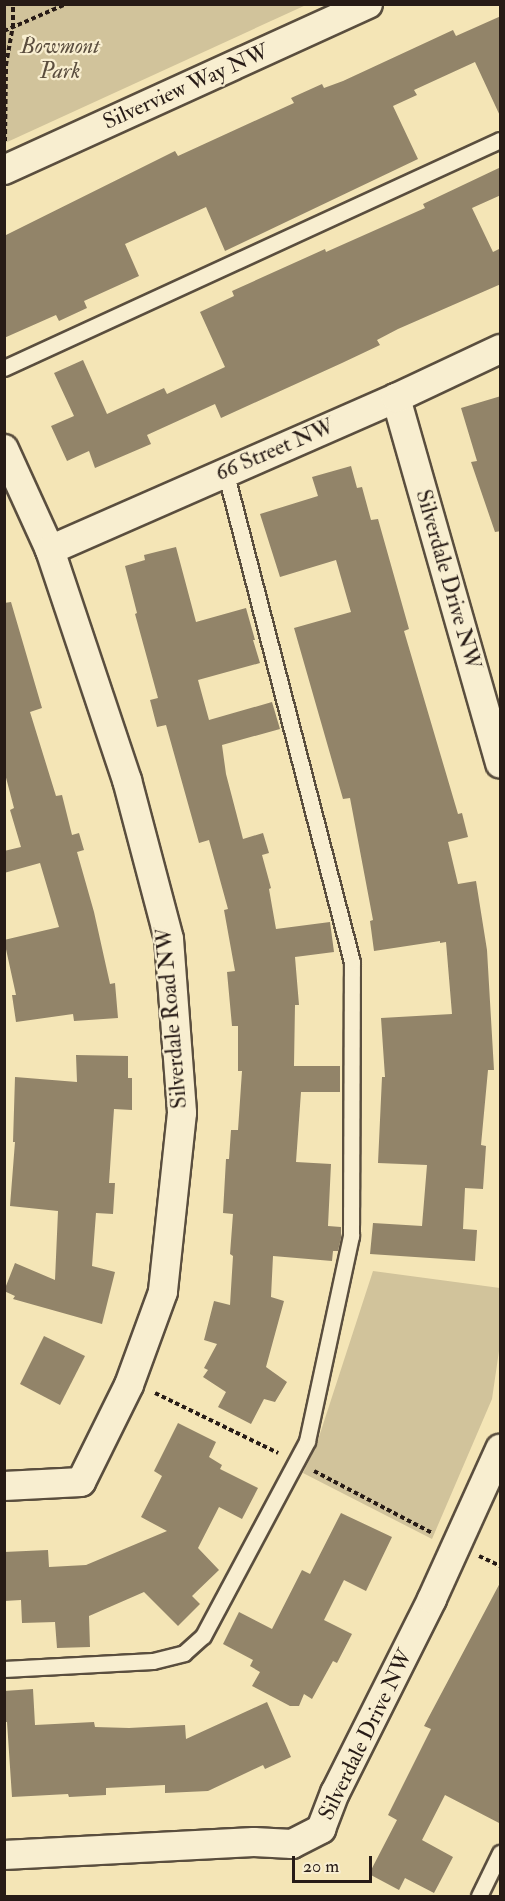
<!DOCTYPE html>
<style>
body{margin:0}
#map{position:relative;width:505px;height:1901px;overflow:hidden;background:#f4e5b6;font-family:"IM FELL Double Pica",serif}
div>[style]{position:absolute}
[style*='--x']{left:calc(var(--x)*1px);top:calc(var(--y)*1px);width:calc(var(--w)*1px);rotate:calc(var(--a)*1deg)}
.green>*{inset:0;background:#d1c39b}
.building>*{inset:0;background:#928469}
.path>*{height:4px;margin-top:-2px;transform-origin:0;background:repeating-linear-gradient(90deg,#271b16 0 4.5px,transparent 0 7.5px)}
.roads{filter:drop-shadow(2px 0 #5a4e3e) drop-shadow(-2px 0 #5a4e3e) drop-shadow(0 2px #5a4e3e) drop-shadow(0 -2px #5a4e3e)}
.service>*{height:15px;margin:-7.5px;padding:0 7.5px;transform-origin:7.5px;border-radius:7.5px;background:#f8eed0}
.minor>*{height:28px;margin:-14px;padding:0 14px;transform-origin:14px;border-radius:14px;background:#f8eed0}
span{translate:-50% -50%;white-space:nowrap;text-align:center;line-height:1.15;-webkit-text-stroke:4.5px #f8eed0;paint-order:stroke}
.park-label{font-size:22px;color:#5a4d3e;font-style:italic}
.street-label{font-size:22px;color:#271b16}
.frame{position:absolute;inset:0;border:6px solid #271b16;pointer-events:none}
.scale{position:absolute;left:292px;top:1856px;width:80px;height:27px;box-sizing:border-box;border:3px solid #271b16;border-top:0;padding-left:8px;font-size:18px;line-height:21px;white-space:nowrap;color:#271b16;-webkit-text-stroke:4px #f8eed0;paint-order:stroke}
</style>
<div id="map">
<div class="green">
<div style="clip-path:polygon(5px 4px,306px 4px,306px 5px,5px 143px)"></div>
<div style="clip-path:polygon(373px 1271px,500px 1288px,500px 1344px,492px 1399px,432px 1539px,303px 1473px,316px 1446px)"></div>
</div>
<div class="building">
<div style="clip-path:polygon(501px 16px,501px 118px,475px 62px,414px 90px,417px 95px,393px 106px,418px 159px,225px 251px,206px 207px,125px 244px,139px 276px,84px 301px,87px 308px,59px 321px,56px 315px,4px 338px,4px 236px,175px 151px,178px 156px,294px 103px,291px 98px,322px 84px,324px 88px,343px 81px,453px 30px,456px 36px)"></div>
<div style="clip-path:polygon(501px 167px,501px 195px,472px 208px,493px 252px,501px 248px,501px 284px,398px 329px,377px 340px,380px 345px,342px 363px,221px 418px,215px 404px,147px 435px,151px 444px,95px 468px,89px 451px,67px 461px,51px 426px,74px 416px,54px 373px,83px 360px,107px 414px,164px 388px,167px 394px,225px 367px,200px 312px,234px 296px,232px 291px,325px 249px,326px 252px,425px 208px,423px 204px)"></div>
<div style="clip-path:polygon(501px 396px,501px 531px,495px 532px,471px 462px,477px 461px,461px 408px)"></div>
<div style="clip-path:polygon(351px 466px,357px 488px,362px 487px,371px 520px,378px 519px,409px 629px,404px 631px,458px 814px,462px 813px,468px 837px,448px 842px,458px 884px,476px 881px,487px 950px,494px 1070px,488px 1070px,481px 1145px,486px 1146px,483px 1189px,465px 1188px,463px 1229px,477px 1230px,475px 1261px,370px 1254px,373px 1223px,422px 1226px,427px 1165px,378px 1163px,382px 1077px,385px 1077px,381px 1018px,452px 1014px,446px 942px,440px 943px,440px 941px,374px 951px,370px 921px,373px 920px,350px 798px,343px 799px,294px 628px,351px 612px,336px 560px,280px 577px,260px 514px,318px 496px,312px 477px)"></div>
<div style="clip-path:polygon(176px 547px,196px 622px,246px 608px,255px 640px,253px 640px,260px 663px,198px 680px,209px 720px,272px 702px,280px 729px,222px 745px,226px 774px,243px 839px,263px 833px,269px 853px,262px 855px,271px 888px,269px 889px,276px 929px,330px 922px,334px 952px,295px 957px,299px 1005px,295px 1005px,294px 1066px,340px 1066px,340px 1092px,301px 1092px,296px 1162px,331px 1164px,328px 1226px,341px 1227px,341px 1238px,338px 1251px,333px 1251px,332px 1261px,273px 1256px,271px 1297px,284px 1301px,266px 1367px,287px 1382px,275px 1402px,264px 1399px,251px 1424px,218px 1407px,226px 1392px,203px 1377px,208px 1370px,204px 1368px,217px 1344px,204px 1340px,214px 1301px,230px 1305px,233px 1256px,230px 1254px,233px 1214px,223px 1213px,226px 1159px,229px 1159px,231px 1130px,238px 1130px,242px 1071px,238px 1071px,238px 1026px,232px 1026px,227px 972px,235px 971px,224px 910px,228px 909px,209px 840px,199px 843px,166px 725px,157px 727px,150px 700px,158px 698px,135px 614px,137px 613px,125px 566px,145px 560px,144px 555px)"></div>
<div style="clip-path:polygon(11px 602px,42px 708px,30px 712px,56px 796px,62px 795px,72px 835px,79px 833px,84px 850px,77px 852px,94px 912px,110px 984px,115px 983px,118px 1018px,74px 1021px,73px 1014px,16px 1022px,12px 995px,16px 995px,4px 940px,59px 927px,40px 863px,4px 873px,4px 851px,21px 847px,10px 810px,14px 808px,4px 770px,4px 603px)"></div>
<div style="clip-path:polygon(76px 1055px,128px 1056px,128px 1078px,132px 1078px,132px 1110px,114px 1109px,109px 1183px,115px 1183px,113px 1214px,96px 1213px,92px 1266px,115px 1272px,102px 1324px,13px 1299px,15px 1296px,4px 1291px,15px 1263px,55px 1280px,58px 1211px,10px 1206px,15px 1142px,13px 1142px,15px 1077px,77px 1082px)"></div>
<div style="clip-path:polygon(44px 1336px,85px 1356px,60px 1405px,20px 1384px)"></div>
<div style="clip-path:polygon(178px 1423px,216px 1442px,209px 1457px,222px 1465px,220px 1469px,258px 1488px,242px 1519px,219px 1507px,198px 1548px,219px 1570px,192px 1596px,200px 1604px,178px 1626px,144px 1592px,89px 1616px,90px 1647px,57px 1648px,55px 1622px,22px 1623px,21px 1600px,4px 1601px,4px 1552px,48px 1550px,49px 1567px,86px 1565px,167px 1531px,141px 1517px,162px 1476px,154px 1471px)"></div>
<div style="clip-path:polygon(341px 1513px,392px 1537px,366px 1591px,344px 1580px,324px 1620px,352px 1634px,337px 1663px,333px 1661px,312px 1699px,304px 1694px,299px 1706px,290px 1706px,252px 1686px,260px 1672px,250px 1666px,253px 1660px,223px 1644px,239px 1612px,272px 1629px,302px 1570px,310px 1574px)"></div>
<div style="clip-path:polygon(501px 1581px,501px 1824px,445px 1795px,422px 1840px,453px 1857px,434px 1893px,405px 1878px,399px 1890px,369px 1874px,397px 1820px,388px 1815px,431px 1729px,424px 1726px)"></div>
<div style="clip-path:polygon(33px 1689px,35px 1725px,94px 1722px,95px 1727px,129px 1728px,185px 1725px,186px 1739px,267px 1702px,291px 1757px,265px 1769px,263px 1765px,208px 1791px,165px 1793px,165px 1785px,106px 1788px,106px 1795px,69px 1797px,68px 1794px,12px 1797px,7px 1722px,4px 1722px,4px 1691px)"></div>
</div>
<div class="path">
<div style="--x:4;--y:31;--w:68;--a:-23.5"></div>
<div style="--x:5;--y:141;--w:76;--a:-89.2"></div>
<div style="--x:6;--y:65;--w:39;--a:-80"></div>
<div style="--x:13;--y:27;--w:23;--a:-90"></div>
<div style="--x:155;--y:1393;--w:137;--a:26"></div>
<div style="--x:314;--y:1471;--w:133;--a:27.7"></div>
<div style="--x:479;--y:1556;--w:23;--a:25"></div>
</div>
<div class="roads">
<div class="service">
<div style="--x:4;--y:368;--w:546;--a:-24.69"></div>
<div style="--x:4;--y:1669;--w:149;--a:-3.1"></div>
<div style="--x:153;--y:1661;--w:32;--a:-14"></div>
<div style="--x:184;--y:1653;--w:25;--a:-42"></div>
<div style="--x:203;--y:1636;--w:221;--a:-61.9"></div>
<div style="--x:307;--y:1441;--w:210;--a:-77.9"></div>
<div style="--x:351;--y:1236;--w:274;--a:-89.8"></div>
<div style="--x:352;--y:962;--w:507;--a:-104.5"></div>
<div style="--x:479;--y:1896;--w:48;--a:-64"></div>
</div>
<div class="minor">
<div style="--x:4;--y:170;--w:400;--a:-24.5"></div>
<div style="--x:396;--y:398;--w:380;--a:74.1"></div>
<div style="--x:4;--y:449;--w:111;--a:65.5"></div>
<div style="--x:50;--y:550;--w:243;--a:71.5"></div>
<div style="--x:127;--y:780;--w:164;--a:75.2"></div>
<div style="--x:169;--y:939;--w:174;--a:85.7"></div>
<div style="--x:182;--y:1113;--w:180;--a:96.1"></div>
<div style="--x:163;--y:1292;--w:99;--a:110.1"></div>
<div style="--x:129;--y:1385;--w:108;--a:116.3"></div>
<div style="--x:81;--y:1482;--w:77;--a:177"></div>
<div style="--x:50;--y:550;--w:378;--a:-23.7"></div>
<div style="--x:396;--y:398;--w:115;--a:-25.2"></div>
<div style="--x:4;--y:1855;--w:250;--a:-3"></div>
<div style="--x:254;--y:1842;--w:38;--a:3"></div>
<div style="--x:292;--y:1844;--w:33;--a:-27"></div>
<div style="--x:321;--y:1829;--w:39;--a:-69"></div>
<div style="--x:335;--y:1793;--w:217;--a:-63.4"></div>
<div style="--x:432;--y:1599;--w:165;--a:-65.6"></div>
</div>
</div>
<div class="park-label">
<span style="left:60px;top:59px">Bowmont<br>Park</span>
</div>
<div class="street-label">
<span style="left:186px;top:87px;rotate:-24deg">Silverview Way NW</span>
<span style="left:275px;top:450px;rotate:-23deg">66 Street NW</span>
<span style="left:448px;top:580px;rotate:74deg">Silverdale Drive NW</span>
<span style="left:172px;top:1018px;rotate:-95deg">Silverdale Road NW</span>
<span style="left:366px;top:1735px;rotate:-64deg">Silverdale Drive NW</span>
</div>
<div class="frame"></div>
<div class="scale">20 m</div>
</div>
